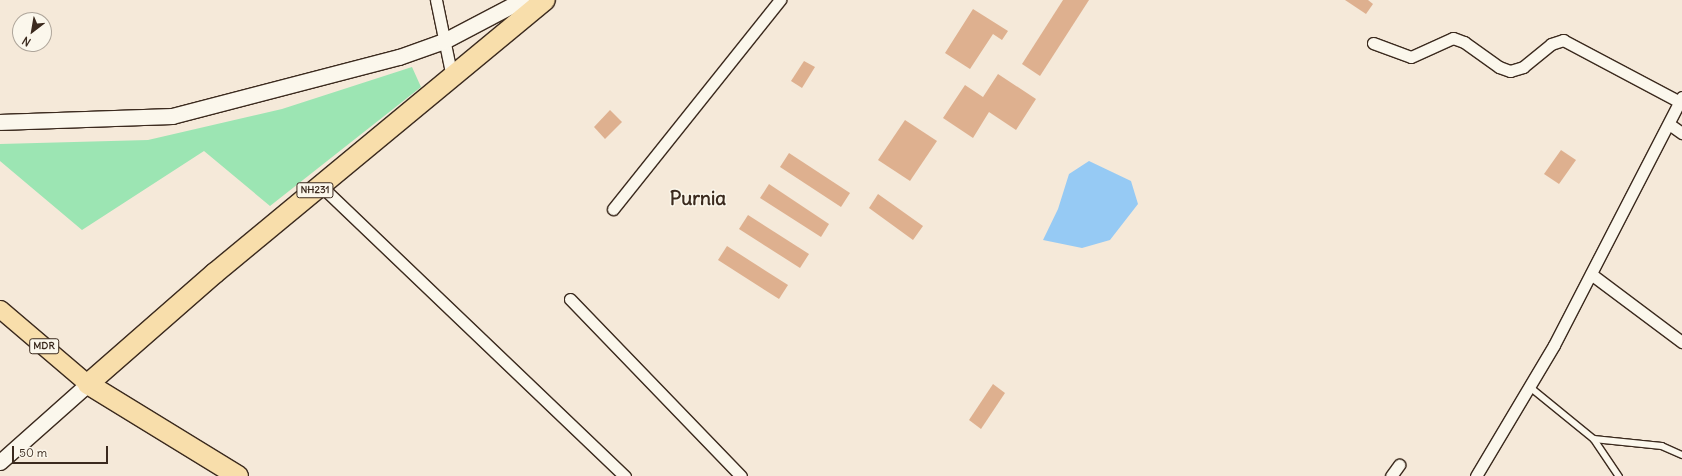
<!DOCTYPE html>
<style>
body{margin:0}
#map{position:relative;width:1682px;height:476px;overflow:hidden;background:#f5e9d9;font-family:Delius,sans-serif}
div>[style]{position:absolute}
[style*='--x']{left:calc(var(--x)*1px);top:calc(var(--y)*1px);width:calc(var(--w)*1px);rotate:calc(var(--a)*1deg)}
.green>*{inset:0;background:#9ce5b3}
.water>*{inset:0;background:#96caf4}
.building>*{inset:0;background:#deb08f}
.roads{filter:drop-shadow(1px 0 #3b2a1e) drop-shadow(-1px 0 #3b2a1e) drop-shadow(0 1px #3b2a1e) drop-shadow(0 -1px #3b2a1e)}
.lane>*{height:5.5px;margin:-2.75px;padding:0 2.75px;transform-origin:2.75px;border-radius:2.75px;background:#fbf7ec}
.street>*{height:11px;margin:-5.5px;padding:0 5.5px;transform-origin:5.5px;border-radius:5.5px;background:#fbf7ec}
.secondary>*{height:15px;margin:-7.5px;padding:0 7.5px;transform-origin:7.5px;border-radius:7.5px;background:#fbf7ec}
.primary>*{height:17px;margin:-8.5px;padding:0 8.5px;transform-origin:8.5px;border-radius:8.5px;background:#f8deab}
.highway>*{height:20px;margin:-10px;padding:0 10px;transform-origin:10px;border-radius:10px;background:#f8deab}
span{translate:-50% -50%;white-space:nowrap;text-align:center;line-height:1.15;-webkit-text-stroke:3px #fbf7ec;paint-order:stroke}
.shield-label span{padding:1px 3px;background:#fbf7ec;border:1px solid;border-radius:3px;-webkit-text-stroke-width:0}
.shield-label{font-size:10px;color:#3b2a1e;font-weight:700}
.town-label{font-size:19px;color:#3b2a1e;font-weight:700}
.north{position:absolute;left:12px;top:12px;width:40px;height:40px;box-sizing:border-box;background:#fbf7ec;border:1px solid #aea59a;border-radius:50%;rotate:211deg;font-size:11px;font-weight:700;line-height:16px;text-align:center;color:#3b2a1e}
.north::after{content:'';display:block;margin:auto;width:14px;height:18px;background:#3b2a1e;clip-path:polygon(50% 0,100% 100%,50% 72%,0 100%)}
.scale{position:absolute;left:12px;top:446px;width:96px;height:18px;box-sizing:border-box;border:2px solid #3b2a1e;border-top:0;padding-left:5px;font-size:12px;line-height:14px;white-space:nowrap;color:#3b2a1e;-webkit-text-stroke:3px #fbf7ec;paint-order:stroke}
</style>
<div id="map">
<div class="green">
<div style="clip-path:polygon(412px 67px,421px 87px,270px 206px,204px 151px,82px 230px,0 161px,0 144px,148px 140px,282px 109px)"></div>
</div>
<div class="water">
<div style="clip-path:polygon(1089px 161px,1131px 181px,1138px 204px,1110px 240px,1082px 248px,1043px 240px,1058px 209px,1069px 174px)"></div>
</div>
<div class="building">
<div style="clip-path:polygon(1063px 0,1089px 0,1040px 76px,1022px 64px)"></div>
<div style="clip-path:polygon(1345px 0,1368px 0,1373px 4px,1366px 14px)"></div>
<div style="clip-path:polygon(973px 9px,1008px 31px,1002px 40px,993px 34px,970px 69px,945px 53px)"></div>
<div style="clip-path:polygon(804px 61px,815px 67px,802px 88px,791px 81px)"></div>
<div style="clip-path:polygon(998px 74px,1036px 99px,1016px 130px,989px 112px,973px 138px,943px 118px,965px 85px,983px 97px)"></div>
<div style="clip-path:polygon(610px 110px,622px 122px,605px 139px,594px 127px)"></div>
<div style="clip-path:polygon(905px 120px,937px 141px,910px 181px,878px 160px)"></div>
<div style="clip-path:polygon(1561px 150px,1576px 160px,1559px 184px,1544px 174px)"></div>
<div style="clip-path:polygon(789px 153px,850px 193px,841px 207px,780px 167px)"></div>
<div style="clip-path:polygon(769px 184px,829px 224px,821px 237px,760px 198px)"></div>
<div style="clip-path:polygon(878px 194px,923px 226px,913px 240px,869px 208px)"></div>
<div style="clip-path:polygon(748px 215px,809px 254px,800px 268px,739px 229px)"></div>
<div style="clip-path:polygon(727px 246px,788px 285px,779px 299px,718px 260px)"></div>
<div style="clip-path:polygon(993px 384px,1005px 393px,981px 429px,969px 420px)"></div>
</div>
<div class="roads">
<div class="lane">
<div style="--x:1530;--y:387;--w:82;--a:39.1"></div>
<div style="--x:1594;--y:439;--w:68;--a:5.9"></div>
<div style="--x:1662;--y:446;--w:22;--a:24"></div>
<div style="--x:1594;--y:439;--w:45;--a:56"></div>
</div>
<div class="street">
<div style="--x:436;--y:0;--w:79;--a:78.3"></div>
<div style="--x:1373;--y:43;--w:40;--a:20.2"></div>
<div style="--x:1411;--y:57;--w:46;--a:-24.3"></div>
<div style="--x:1453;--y:38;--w:12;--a:20"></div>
<div style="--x:1464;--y:42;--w:43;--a:35.5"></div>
<div style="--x:1499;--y:67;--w:12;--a:20"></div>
<div style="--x:1510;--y:71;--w:14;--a:-17"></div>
<div style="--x:1523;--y:67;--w:36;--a:-39"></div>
<div style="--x:1551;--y:44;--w:13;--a:-18"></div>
<div style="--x:1563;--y:40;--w:132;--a:27.9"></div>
<div style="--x:1669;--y:124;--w:16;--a:35"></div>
<div style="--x:320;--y:185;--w:422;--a:43.7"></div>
<div style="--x:613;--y:209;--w:268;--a:-51.4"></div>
<div style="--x:1591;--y:274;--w:114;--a:36.8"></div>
<div style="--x:570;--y:299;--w:246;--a:46"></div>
<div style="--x:1391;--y:476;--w:14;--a:-54"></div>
<div style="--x:1476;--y:476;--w:152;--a:-59.2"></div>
<div style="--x:1554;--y:345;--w:279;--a:-62.7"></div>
</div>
<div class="secondary">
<div style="--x:0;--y:122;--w:172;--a:-2"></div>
<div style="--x:172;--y:116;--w:235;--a:-14.6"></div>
<div style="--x:399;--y:57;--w:48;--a:-19.6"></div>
<div style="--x:444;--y:41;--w:88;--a:-27.7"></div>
<div style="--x:0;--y:462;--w:118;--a:-41.6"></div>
</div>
<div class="primary">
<div style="--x:0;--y:309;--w:116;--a:40.4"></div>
</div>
<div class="highway">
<div style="--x:238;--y:476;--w:176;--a:-148.5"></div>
<div style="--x:88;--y:384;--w:169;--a:-41.2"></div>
<div style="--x:215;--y:273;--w:428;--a:-39.6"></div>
</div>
</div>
<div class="shield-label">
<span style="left:315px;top:190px">NH231</span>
<span style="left:44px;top:346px">MDR</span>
</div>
<div class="town-label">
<span style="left:698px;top:199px">Purnia</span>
</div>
<div class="north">N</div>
<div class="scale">50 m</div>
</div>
